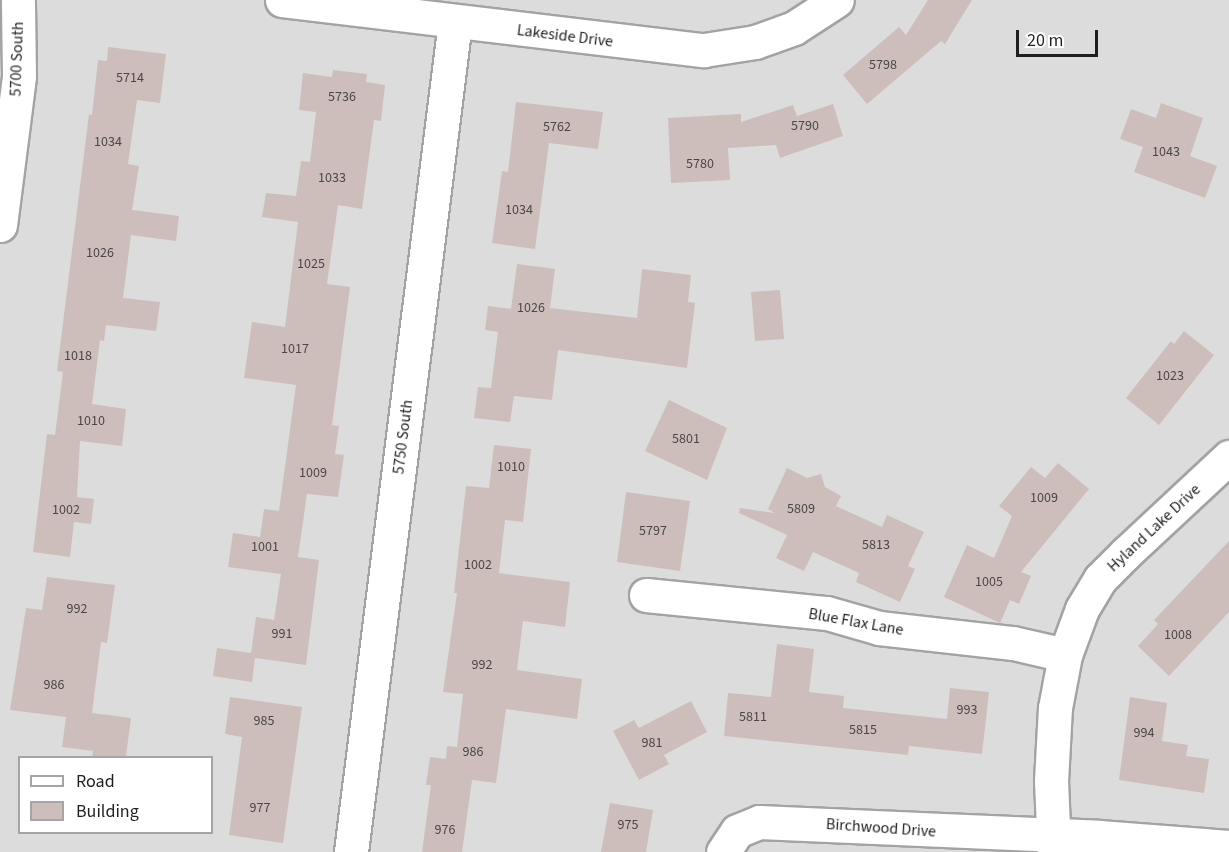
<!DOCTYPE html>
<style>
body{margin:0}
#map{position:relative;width:1229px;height:852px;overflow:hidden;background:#f1e9e5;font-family:"Source Sans 3",sans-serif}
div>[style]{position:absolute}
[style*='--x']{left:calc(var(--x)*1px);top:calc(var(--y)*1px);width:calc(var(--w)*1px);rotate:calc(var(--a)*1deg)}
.residential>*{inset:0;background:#dddcdc}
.building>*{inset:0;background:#cdbebb}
.roads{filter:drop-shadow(2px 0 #a3a3a3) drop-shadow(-2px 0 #a3a3a3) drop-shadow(0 2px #a3a3a3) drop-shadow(0 -2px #a3a3a3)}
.minor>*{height:33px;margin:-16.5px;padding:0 16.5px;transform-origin:16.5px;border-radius:16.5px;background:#fff}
span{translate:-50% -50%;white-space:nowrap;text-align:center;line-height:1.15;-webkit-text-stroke:6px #fff;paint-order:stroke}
.number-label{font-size:14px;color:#4a4746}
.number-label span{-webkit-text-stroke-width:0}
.street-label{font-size:16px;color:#1f1f1f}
.legend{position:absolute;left:18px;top:756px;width:195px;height:78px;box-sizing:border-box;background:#fff;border:2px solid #a5a5a5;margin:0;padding:8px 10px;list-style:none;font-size:18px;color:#1f1f1f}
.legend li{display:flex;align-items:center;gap:12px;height:30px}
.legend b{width:30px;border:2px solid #a5a5a5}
.scale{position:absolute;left:1016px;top:30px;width:82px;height:27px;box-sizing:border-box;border:3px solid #1f1f1f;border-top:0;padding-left:8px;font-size:18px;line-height:21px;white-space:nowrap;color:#1f1f1f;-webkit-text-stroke:4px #fff;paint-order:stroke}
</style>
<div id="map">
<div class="residential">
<div style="clip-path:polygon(evenodd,0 0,1229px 0,1229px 852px,0 852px,0 0,20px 758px,212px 758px,212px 832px,20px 832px,20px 758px)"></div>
</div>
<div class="building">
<div style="clip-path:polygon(928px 0,972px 0,945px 44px,941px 41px,867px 104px,843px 75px,899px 27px,906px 35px)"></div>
<div style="clip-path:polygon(108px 47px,166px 54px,160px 103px,137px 100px,128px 164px,139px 166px,132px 210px,179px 216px,176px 241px,131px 235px,123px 298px,160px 302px,156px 331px,106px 325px,104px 341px,100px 340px,92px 404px,126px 409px,122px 446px,80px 441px,77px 497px,94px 499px,91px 524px,74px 522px,70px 557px,33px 552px,47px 434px,55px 435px,63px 372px,57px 371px,89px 114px,92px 115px,98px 60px,107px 61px)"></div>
<div style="clip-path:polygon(333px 70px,367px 74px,366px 82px,385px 85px,381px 121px,374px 120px,362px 209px,338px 205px,327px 284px,350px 287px,332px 425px,339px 426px,335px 454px,344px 455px,338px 497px,307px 494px,298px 557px,319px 560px,306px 665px,255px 658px,252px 682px,213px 676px,217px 648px,251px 653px,256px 617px,274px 620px,281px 574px,228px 567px,233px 533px,260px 537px,264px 509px,279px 511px,296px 385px,244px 378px,252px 322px,285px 327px,298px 222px,262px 217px,266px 193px,296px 196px,301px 161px,310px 162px,316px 112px,299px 110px,303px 73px,332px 77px)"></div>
<div style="clip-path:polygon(516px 102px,603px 112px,598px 149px,549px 143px,535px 249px,492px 243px,502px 171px,508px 172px)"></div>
<div style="clip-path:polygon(1161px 103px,1203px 118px,1190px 156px,1217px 166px,1205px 198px,1134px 172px,1143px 147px,1120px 139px,1131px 109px,1156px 118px)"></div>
<div style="clip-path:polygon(833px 104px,843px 136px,780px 158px,776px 145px,728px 148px,730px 180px,671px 183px,668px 118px,741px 114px,741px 122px,793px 105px,797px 116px)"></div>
<div style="clip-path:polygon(517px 264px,555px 269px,550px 308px,637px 318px,642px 269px,691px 275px,688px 302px,695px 303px,687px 368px,558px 350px,552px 400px,514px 396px,510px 422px,474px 418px,478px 387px,491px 388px,498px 332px,485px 330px,488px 306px,511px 309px)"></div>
<div style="clip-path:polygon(780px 290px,784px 339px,755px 341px,751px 292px)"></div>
<div style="clip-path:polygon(1184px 331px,1214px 355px,1159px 425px,1126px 398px,1171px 341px,1174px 344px)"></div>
<div style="clip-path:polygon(669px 400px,727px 428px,707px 480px,645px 451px)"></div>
<div style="clip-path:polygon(494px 445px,531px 449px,523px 522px,505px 520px,499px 573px,570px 582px,565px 627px,523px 621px,517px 670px,582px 679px,577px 719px,506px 709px,496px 783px,472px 780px,462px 852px,422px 852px,431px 785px,426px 785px,430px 757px,446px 759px,447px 746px,457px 747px,463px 694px,443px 692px,457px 593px,454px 593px,466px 486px,489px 488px)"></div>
<div style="clip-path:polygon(1058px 463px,1089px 489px,1021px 572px,1031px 576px,1019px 604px,1010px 600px,1000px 623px,944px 597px,967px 545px,994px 558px,1012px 516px,999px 506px,1031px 467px,1045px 478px)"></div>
<div style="clip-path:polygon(787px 468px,807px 478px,821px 474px,825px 487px,841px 496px,836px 506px,882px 527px,887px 515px,924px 532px,908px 566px,915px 569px,900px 602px,856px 582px,859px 573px,813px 552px,804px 571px,776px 558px,787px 535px,739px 513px,740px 508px,775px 513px,768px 509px)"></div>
<div style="clip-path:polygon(626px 492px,690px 501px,680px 571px,617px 562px)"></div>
<div style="clip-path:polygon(1229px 541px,1229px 612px,1169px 676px,1138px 646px,1158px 624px,1154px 620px)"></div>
<div style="clip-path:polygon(47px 577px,115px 585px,107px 643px,101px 642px,92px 713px,131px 718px,126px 756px,122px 758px,92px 758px,93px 751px,62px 747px,66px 717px,10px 710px,26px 608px,42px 610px)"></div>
<div style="clip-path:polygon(777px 644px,814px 649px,809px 692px,844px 696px,843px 708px,947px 719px,950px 688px,989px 692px,982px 754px,909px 746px,908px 755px,724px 736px,728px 693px,771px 697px)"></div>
<div style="clip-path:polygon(230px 697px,302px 707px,283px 843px,229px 835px,242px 737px,225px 734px)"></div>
<div style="clip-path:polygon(1130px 697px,1167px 703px,1162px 741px,1188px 745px,1186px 756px,1209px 759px,1204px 793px,1119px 780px)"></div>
<div style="clip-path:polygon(691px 701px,707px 732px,664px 755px,669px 764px,639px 780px,613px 731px,634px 720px,639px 728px)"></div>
<div style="clip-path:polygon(610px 803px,653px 810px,646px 852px,601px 852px)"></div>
</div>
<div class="roads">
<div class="minor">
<div style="--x:282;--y:0;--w:425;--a:6.8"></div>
<div style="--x:704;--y:50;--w:52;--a:-8.9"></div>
<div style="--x:755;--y:42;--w:41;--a:-19.7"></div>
<div style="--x:794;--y:28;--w:51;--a:-33.1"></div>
<div style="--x:0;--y:225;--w:150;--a:-82.7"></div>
<div style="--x:19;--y:76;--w:76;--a:-90.8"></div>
<div style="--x:646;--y:595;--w:182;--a:5.7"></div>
<div style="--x:827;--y:613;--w:54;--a:16.1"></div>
<div style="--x:879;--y:628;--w:135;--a:6.4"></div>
<div style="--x:1013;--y:643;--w:53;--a:13"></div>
<div style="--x:351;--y:852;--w:836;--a:-82.86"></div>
<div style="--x:723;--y:852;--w:25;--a:-56"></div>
<div style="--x:737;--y:831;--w:24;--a:-22"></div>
<div style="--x:759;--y:822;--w:340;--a:2.5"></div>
<div style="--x:1099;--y:837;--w:130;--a:4.4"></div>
<div style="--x:1054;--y:852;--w:71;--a:-92.4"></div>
<div style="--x:1051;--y:781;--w:73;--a:-86.9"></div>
<div style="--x:1055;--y:708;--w:54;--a:-79.3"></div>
<div style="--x:1065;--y:655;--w:49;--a:-69.7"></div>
<div style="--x:1082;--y:609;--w:35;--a:-59"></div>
<div style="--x:1100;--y:579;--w:37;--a:-45"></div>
<div style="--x:1126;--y:553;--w:141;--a:-43"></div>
</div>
</div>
<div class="number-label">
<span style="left:883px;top:65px">5798</span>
<span style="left:130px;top:78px">5714</span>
<span style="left:342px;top:97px">5736</span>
<span style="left:805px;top:126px">5790</span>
<span style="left:557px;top:127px">5762</span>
<span style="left:108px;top:142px">1034</span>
<span style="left:1166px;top:152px">1043</span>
<span style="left:700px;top:164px">5780</span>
<span style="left:332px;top:178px">1033</span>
<span style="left:519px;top:210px">1034</span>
<span style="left:100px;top:253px">1026</span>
<span style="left:311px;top:264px">1025</span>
<span style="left:531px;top:308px">1026</span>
<span style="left:295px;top:349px">1017</span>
<span style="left:78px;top:356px">1018</span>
<span style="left:1170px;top:376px">1023</span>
<span style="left:91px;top:421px">1010</span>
<span style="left:686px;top:439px">5801</span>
<span style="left:511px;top:467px">1010</span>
<span style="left:313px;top:473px">1009</span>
<span style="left:1044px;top:498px">1009</span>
<span style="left:801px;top:509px">5809</span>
<span style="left:66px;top:510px">1002</span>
<span style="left:653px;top:531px">5797</span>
<span style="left:876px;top:545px">5813</span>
<span style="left:265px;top:547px">1001</span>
<span style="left:478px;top:565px">1002</span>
<span style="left:989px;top:582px">1005</span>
<span style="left:77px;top:609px">992</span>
<span style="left:282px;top:634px">991</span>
<span style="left:1178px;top:635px">1008</span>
<span style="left:482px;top:665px">992</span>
<span style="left:54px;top:685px">986</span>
<span style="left:967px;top:710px">993</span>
<span style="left:753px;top:717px">5811</span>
<span style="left:264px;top:721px">985</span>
<span style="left:863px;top:730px">5815</span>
<span style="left:1144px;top:733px">994</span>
<span style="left:652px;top:743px">981</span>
<span style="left:473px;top:752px">986</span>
<span style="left:260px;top:808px">977</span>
<span style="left:628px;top:825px">975</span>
<span style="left:445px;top:830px">976</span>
</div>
<div class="street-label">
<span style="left:565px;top:36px;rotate:7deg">Lakeside Drive</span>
<span style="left:17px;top:59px;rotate:-88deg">5700 South</span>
<span style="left:403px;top:437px;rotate:-83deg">5750 South</span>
<span style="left:1154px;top:528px;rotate:-43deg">Hyland Lake Drive</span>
<span style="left:856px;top:622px;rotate:10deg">Blue Flax Lane</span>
<span style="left:881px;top:828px;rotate:4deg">Birchwood Drive</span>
</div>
<ul class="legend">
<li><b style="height:8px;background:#fff"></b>Road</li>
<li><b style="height:16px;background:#cdbebb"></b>Building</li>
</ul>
<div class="scale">20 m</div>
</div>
